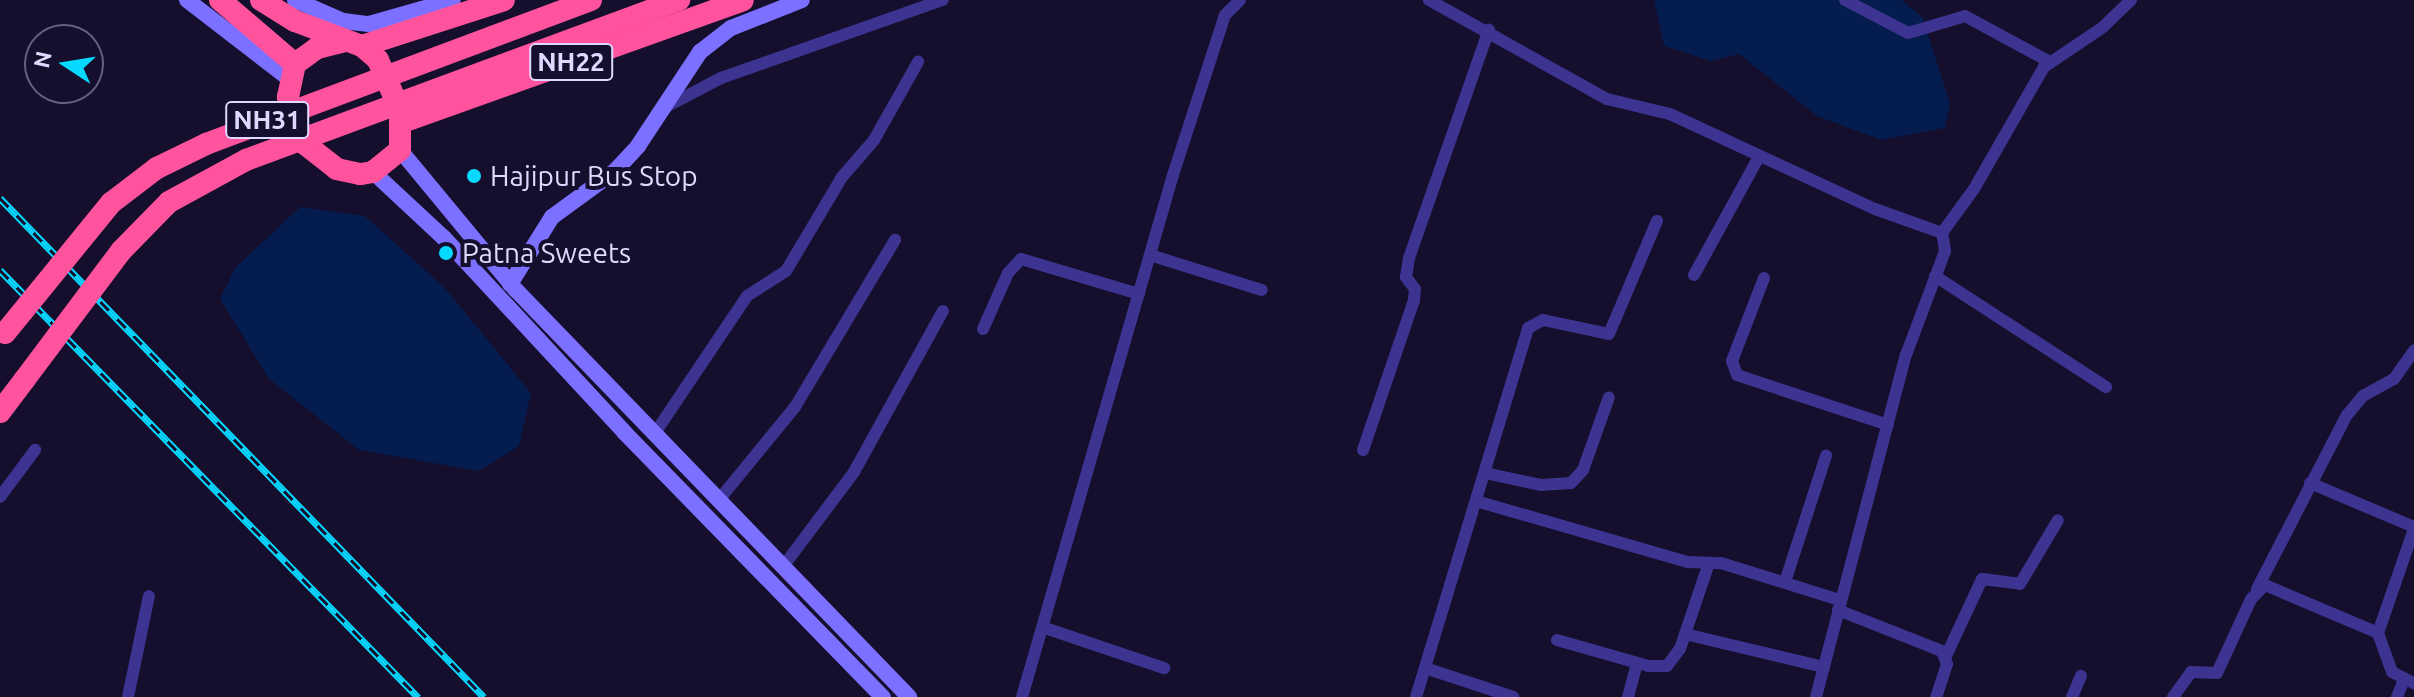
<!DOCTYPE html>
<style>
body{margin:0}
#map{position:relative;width:2414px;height:697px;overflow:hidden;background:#150e2c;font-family:Ubuntu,sans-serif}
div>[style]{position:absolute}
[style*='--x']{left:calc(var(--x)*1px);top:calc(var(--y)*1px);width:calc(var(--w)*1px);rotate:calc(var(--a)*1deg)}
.water>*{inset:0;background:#051c4f}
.street>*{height:12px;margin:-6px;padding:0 6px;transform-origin:6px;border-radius:6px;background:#3c3490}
.secondary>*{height:16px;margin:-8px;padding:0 8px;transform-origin:8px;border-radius:8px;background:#7b70ff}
.highway>*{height:22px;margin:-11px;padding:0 11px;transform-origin:11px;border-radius:11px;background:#ff549d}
.rail>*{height:7px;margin-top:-3.5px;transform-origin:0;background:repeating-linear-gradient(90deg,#150e2c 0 12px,#05d9ff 0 24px);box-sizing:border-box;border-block:2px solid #05d9ff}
.highway-bridge>*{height:22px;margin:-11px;padding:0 11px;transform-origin:11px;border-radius:11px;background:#ff549d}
.dots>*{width:22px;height:22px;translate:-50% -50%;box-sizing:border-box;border:4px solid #150e2c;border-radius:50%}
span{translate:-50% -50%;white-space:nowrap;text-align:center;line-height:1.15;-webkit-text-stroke:8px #150e2c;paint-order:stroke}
.shield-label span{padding:2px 6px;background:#150e2c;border:2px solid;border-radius:6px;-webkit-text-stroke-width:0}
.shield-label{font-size:26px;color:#dfd9ff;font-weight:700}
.poi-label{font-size:28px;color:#dfd9ff}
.left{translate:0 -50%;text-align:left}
.north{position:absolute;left:24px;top:24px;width:80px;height:80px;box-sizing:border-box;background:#150e2c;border:2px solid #665f80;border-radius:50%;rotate:282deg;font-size:22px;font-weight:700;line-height:32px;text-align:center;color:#dfd9ff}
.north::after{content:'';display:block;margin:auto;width:28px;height:36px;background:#05d9ff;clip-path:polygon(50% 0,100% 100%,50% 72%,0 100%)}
</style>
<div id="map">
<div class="water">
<div style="clip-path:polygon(1654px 0,1902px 0,1923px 18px,1950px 104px,1945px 128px,1881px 140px,1817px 116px,1739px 54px,1711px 61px,1664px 46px)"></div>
<div style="clip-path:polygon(300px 207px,365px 216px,445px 288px,531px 393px,519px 446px,479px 471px,359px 450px,269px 379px,220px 299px,235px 268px)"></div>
</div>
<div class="street">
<div style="--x:1429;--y:0;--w:204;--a:29.1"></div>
<div style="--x:1607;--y:99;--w:65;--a:13.4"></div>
<div style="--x:1670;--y:114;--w:226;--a:24.9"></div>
<div style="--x:1875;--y:209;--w:71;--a:19.7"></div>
<div style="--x:1942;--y:233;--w:54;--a:-54"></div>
<div style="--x:1974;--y:189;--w:141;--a:-60.2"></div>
<div style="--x:2044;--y:67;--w:71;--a:-34.1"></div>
<div style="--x:2103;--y:27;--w:39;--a:-44"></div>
<div style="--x:1845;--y:0;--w:71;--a:27.6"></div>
<div style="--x:1908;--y:33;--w:59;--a:-16.6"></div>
<div style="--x:1965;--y:16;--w:97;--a:28.4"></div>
<div style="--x:664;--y:108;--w:64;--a:-27.8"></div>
<div style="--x:721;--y:78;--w:235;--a:-19.4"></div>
<div style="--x:1150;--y:255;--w:117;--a:17.4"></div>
<div style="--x:1694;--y:275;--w:135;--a:-61.2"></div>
<div style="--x:1935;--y:276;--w:204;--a:33"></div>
<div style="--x:1764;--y:278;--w:89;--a:111.1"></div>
<div style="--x:1732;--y:361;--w:15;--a:70"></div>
<div style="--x:1737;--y:375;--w:159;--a:18.3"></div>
<div style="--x:983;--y:329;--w:61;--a:-65.9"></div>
<div style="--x:1008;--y:273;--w:19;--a:-47"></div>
<div style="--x:1021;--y:259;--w:123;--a:16.5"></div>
<div style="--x:655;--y:433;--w:165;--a:-56.1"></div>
<div style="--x:747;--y:296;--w:46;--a:-32.7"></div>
<div style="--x:786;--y:271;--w:109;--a:-59.2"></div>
<div style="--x:842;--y:177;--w:49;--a:-49.1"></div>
<div style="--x:874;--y:140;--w:90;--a:-60.6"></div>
<div style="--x:1363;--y:450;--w:158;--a:-71.2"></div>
<div style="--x:1414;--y:300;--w:11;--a:-85"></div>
<div style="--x:1415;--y:289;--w:15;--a:-127"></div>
<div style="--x:1406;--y:277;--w:19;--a:-81"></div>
<div style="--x:1409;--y:258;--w:242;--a:-70.7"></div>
<div style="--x:1485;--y:473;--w:57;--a:12.1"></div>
<div style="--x:1541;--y:485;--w:30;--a:-4"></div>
<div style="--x:1571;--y:483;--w:18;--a:-47"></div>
<div style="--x:1583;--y:470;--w:77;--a:-70.4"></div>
<div style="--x:2310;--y:483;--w:113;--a:22.9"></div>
<div style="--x:0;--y:497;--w:59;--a:-53.3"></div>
<div style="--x:718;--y:501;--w:122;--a:-50.7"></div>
<div style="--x:795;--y:407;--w:195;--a:-59.1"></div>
<div style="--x:1476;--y:501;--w:220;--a:16.1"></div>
<div style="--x:1687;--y:562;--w:34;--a:2"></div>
<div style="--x:1721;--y:563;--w:125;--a:17.3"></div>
<div style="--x:2414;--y:529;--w:110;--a:109.1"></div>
<div style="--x:2378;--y:633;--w:41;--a:70.3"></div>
<div style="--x:2392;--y:672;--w:25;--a:27"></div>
<div style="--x:782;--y:568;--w:120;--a:-53.1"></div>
<div style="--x:854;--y:472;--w:184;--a:-61.1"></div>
<div style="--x:1785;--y:582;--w:133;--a:-72"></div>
<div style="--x:2257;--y:589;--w:196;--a:-62.7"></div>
<div style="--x:2347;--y:415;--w:25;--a:-50"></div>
<div style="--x:2363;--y:396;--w:35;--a:-29"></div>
<div style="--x:2394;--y:379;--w:35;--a:-55"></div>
<div style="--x:1838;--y:610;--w:112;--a:21.5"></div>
<div style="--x:1942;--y:651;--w:14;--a:69"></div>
<div style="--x:1947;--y:664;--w:35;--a:108"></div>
<div style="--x:1045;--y:628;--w:126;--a:18.6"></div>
<div style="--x:1685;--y:634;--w:143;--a:13.4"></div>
<div style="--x:1557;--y:640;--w:95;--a:15.9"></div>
<div style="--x:1648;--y:666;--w:19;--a:0"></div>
<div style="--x:1667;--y:666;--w:21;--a:-53"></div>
<div style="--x:1680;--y:649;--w:91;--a:-71.4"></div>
<div style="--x:1946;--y:656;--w:85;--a:-64.9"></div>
<div style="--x:1982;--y:579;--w:38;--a:7"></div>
<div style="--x:2020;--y:584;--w:74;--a:-59.3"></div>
<div style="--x:1425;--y:668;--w:93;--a:18.2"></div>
<div style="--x:128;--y:697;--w:103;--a:-78.3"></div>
<div style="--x:1022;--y:697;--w:543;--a:-73.87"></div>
<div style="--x:1173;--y:175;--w:168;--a:-72"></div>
<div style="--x:1225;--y:15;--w:21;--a:-45"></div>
<div style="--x:1416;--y:697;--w:386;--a:-73.1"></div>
<div style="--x:1528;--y:328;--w:17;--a:-28"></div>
<div style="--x:1543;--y:320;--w:67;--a:12"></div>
<div style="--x:1609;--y:334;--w:123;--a:-67"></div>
<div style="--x:1628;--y:697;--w:35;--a:-75"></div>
<div style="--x:1816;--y:697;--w:354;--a:-75.3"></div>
<div style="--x:1906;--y:355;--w:111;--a:-69.4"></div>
<div style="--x:1945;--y:251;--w:18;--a:-99"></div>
<div style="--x:2072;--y:697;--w:23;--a:-67"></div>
<div style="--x:2173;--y:697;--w:31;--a:-54"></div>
<div style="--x:2191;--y:672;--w:26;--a:2"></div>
<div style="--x:2217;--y:673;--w:81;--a:-65.3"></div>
<div style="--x:2251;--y:599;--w:20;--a:-45"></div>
<div style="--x:2265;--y:585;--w:123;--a:23"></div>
<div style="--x:2397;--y:697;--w:18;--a:-68"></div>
</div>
<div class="secondary">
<div style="--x:187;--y:0;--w:131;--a:37.6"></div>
<div style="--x:295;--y:0;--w:52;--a:23.6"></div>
<div style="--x:343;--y:21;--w:26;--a:7"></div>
<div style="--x:369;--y:24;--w:87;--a:-15.9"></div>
<div style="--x:400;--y:150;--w:182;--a:50.4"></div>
<div style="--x:516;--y:290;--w:566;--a:46"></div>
<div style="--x:373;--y:172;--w:97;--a:42.9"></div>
<div style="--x:444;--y:238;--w:265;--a:47.1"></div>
<div style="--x:624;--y:432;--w:371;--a:45.7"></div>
<div style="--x:510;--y:284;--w:79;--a:-57.9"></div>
<div style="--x:552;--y:217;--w:78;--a:-36.1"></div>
<div style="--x:615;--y:171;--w:34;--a:-47"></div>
<div style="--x:638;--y:146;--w:113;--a:-56.6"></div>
<div style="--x:700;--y:52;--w:39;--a:-38"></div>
<div style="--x:731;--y:28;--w:76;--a:-21.5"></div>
</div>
<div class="highway">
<div style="--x:220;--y:0;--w:99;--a:40.5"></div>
<div style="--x:261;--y:0;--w:40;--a:32"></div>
<div style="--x:295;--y:21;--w:72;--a:20.5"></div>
<div style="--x:362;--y:46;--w:21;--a:41"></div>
<div style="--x:378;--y:60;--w:55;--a:66.3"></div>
<div style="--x:400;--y:110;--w:40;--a:90"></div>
<div style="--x:400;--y:150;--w:35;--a:141"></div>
<div style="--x:373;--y:172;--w:13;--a:171"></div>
<div style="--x:360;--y:174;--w:24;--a:-168"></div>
<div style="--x:337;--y:169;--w:41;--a:-142"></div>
<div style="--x:305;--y:144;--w:19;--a:-125"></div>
<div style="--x:294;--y:128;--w:32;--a:-101"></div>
<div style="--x:288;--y:97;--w:34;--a:-78"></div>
<div style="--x:295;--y:64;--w:27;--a:-36"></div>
<div style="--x:317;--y:48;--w:30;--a:-14"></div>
<div style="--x:362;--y:46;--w:149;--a:-17.9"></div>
<div style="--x:400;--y:123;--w:364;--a:-19.7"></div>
<div style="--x:122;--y:250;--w:67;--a:-45.6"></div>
<div style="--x:169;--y:202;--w:88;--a:-28.6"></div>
<div style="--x:0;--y:412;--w:41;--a:-52.9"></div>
</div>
<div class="rail">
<div style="--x:0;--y:198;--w:695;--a:45.87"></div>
<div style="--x:0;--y:270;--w:598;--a:45.61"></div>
</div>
<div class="highway-bridge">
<div style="--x:246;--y:160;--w:462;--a:-20.3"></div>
<div style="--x:5;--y:333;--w:168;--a:-50.8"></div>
<div style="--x:111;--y:203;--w:58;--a:-37.3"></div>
<div style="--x:157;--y:168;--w:55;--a:-26.1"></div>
<div style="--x:206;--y:144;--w:411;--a:-20.5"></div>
<div style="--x:25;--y:379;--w:161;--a:-53.1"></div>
</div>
<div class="dots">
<div style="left:474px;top:176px;background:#05d9ff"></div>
<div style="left:446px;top:253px;background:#05d9ff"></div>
</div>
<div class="shield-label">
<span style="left:571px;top:62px">NH22</span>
<span style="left:267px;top:120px">NH31</span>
</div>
<div class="poi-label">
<span class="left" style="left:490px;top:176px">Hajipur Bus Stop</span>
<span class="left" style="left:462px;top:253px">Patna Sweets</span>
</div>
<div class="north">N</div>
</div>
